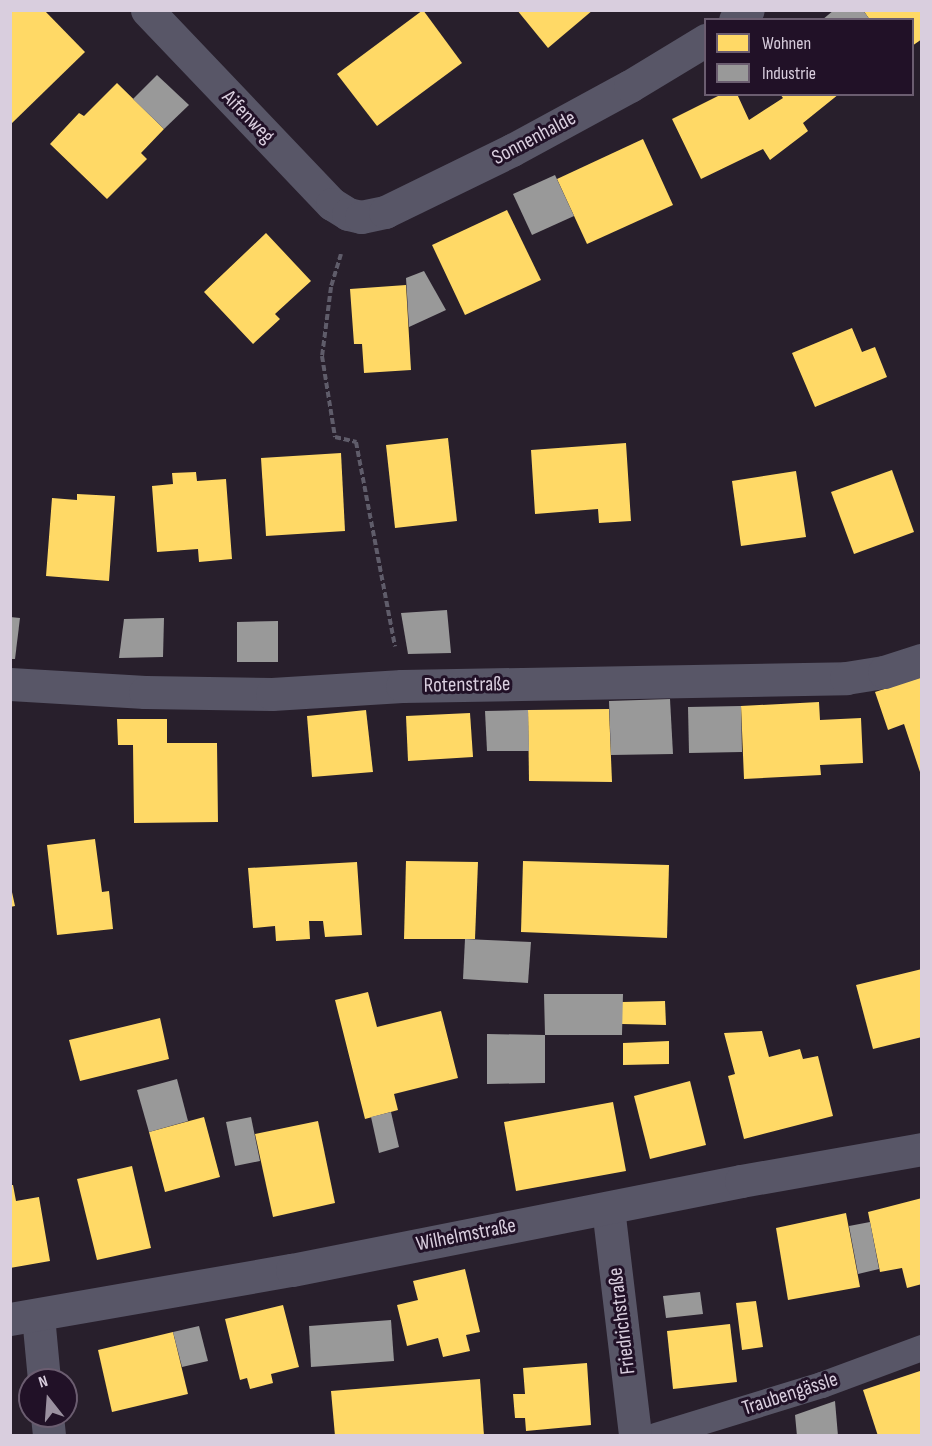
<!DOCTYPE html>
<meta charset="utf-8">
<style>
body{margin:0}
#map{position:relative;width:932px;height:1446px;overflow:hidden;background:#281f2c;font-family:"Sofia Sans Condensed",sans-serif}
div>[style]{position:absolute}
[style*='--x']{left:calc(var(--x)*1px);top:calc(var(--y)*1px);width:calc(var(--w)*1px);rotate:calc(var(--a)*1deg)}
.homes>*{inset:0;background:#ffd966}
.industry>*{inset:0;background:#999}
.path>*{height:4px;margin-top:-2px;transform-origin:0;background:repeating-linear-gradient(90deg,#5f5c6a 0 6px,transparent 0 9px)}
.lane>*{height:26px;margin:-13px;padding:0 13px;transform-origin:13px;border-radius:13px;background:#585667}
.street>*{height:33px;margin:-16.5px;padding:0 16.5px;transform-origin:16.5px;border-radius:16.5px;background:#585667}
span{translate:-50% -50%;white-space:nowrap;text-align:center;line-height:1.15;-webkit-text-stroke:6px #211127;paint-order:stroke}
.street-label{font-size:21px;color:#d9cede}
.frame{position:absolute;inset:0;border:12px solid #d9cede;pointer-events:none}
.legend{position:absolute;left:704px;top:18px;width:210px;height:78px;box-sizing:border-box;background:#211127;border:2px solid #6b5d70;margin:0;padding:8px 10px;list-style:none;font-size:18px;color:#d9cede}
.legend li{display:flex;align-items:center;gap:12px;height:30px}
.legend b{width:30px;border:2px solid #6b5d70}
.north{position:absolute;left:18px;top:1368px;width:60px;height:60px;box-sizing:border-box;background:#211127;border:2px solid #6b5d70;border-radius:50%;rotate:343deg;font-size:16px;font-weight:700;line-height:24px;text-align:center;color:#d9cede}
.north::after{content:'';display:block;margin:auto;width:21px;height:27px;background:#9b91a0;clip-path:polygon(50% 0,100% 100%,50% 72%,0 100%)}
</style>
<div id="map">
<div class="homes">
<div style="clip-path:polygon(10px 10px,44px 10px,85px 52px,10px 125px)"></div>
<div style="clip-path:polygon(423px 10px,462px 63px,377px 126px,337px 74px)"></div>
<div style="clip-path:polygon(517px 10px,593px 10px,548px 48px)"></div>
<div style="clip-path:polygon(863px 10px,922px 10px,922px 39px,912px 46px,912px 20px,870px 20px)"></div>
<div style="clip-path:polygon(117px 83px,164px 129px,141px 153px,147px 159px,107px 199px,50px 144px,79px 113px,84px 116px)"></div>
<div style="clip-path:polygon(722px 94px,737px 94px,749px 120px,783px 98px,780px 94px,839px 94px,803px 123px,808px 131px,770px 160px,763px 149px,701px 179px,672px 119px)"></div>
<div style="clip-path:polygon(643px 139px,673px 205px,587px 244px,557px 179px)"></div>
<div style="clip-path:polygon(507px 210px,541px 280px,465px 315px,432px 245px)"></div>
<div style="clip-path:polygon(266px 233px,311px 281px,275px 314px,280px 319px,253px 344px,204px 292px)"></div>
<div style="clip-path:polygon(406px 285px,411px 370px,364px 373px,362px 344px,354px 344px,350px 289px)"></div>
<div style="clip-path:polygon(852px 328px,862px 352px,875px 347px,887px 377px,815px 407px,792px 353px)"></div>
<div style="clip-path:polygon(448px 438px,457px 521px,395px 528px,386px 445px)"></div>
<div style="clip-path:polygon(626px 443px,631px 521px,599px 523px,598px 509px,535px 514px,531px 450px)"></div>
<div style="clip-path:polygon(341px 453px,345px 531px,266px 536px,261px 458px)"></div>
<div style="clip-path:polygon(892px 470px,914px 532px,854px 554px,831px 492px)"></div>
<div style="clip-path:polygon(796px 471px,806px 537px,741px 546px,732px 481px)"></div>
<div style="clip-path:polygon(196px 472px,197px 481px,226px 479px,232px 559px,199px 562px,198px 549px,157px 552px,152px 486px,173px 484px,172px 473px)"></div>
<div style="clip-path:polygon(77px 494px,115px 496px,109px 581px,46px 576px,52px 498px,77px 500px)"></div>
<div style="clip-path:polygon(922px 677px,922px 775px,921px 775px,904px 724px,888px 730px,875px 692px)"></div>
<div style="clip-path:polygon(819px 702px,820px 720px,861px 718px,863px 763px,820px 765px,821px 775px,744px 779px,741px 706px)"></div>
<div style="clip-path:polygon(609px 709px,612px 782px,529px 781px,528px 710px)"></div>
<div style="clip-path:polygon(366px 710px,373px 772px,312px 777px,307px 716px)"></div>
<div style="clip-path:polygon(470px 713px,473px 757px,408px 761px,406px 716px)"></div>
<div style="clip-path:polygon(117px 719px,167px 719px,167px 743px,217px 743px,218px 822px,134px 823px,133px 745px,118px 745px)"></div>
<div style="clip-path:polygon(95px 839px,102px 892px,109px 891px,113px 929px,57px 935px,47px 845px)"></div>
<div style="clip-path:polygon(406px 861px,478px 862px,475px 939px,404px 939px)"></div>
<div style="clip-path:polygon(523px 861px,669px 865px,667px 938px,521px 932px)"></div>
<div style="clip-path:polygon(357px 862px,362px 935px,325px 937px,323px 921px,309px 921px,310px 939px,276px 941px,275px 926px,253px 928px,248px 868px)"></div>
<div style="clip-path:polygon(10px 883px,15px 906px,10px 907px)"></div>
<div style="clip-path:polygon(922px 969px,922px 1037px,873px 1049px,856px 985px)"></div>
<div style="clip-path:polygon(368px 992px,377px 1027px,441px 1011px,458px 1078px,394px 1094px,398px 1110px,365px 1119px,335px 1000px)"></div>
<div style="clip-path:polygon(665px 1001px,666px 1025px,622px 1024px,622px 1002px)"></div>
<div style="clip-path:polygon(160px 1018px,169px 1059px,80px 1081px,69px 1040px)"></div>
<div style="clip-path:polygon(762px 1031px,769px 1057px,800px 1049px,803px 1059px,818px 1056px,833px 1116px,744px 1139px,728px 1076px,735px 1074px,724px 1033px)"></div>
<div style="clip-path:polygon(669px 1041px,669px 1064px,623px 1065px,623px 1043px)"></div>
<div style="clip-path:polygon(690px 1081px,706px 1145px,650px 1159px,634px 1096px)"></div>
<div style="clip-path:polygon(613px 1102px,626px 1171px,516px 1191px,504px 1122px)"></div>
<div style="clip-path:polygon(204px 1117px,220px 1177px,165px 1192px,149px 1132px)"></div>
<div style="clip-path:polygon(318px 1121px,335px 1203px,273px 1217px,255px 1134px)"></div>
<div style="clip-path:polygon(132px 1166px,151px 1248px,97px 1260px,77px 1179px)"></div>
<div style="clip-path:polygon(10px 1185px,13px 1185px,16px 1201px,39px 1197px,50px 1261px,10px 1268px)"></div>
<div style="clip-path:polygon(922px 1198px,922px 1284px,907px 1288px,902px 1268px,880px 1272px,868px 1212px)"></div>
<div style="clip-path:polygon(846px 1213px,860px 1287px,788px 1300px,776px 1228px)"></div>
<div style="clip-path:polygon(465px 1269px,480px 1332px,466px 1335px,470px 1351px,443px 1357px,438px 1338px,407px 1346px,397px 1305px,418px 1300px,413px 1281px)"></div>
<div style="clip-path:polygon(756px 1301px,763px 1347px,742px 1350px,736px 1303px)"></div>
<div style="clip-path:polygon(283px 1305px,299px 1367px,271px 1374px,273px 1383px,250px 1389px,247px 1378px,240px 1380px,225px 1319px)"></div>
<div style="clip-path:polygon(730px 1324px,737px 1382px,673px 1389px,667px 1331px)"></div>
<div style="clip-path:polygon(173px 1332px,188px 1394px,112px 1412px,98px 1350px)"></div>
<div style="clip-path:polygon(587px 1363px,591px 1425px,526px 1431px,525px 1418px,515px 1418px,513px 1394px,525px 1394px,523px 1368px)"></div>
<div style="clip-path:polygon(920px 1371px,922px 1436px,878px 1436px,863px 1390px)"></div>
<div style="clip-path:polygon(480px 1379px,484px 1436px,335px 1436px,331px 1391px)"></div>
</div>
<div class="industry">
<div style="clip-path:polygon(834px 10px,863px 10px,870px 20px,822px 20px)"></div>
<div style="clip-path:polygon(157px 75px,189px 105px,164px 129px,133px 99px)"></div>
<div style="clip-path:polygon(555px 175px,574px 216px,532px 235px,513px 194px)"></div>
<div style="clip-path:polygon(424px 271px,446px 310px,409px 327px,406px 278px)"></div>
<div style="clip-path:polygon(447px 610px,451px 653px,408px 654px,401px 613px)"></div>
<div style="clip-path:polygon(10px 617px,20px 618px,15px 659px,10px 659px)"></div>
<div style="clip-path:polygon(164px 618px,163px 657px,119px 658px,124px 619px)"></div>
<div style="clip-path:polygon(278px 621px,278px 662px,237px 662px,237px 622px)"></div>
<div style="clip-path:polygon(670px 699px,673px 754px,611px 755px,609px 701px)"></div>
<div style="clip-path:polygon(741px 706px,742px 752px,689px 753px,688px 707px)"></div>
<div style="clip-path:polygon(528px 710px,529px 751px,487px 751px,485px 711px)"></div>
<div style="clip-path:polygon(465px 939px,531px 942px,528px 983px,463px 979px)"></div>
<div style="clip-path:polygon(544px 994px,623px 994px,622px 1035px,545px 1035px,545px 1083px,487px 1084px,487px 1034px,545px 1035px)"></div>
<div style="clip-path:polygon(177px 1079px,188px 1121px,149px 1132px,137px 1090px)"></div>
<div style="clip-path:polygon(391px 1112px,399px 1147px,379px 1153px,371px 1117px)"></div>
<div style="clip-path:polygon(251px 1117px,260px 1161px,235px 1166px,226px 1122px)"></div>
<div style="clip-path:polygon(870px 1222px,879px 1269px,858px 1274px,849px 1226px)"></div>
<div style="clip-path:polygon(700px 1292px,703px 1314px,666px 1318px,663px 1296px)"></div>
<div style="clip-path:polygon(391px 1320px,394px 1361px,311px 1367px,309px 1326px)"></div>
<div style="clip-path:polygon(199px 1326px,208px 1361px,182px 1367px,173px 1332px)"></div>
<div style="clip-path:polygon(835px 1401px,838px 1436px,797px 1436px,795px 1415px)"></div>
</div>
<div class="path">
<div style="--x:341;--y:254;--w:34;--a:107"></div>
<div style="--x:331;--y:287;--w:70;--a:97.4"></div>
<div style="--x:322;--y:356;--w:82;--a:80.9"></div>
<div style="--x:335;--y:437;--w:22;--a:13"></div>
<div style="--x:356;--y:442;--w:208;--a:79.2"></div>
</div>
<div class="lane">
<div style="--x:656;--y:1436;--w:174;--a:-17.1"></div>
<div style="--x:822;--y:1385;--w:107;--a:-20.3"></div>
</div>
<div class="street">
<div style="--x:147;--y:10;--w:268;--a:46.4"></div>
<div style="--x:332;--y:204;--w:19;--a:32"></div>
<div style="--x:348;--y:214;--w:13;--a:13"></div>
<div style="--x:361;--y:217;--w:25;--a:-12"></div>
<div style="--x:385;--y:212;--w:141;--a:-26"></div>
<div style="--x:512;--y:150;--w:134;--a:-28.5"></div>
<div style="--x:630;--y:86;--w:89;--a:-31.2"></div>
<div style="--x:735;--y:20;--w:16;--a:-38"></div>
<div style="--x:10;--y:684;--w:135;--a:3.4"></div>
<div style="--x:145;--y:692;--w:127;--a:0.9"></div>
<div style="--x:272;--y:694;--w:130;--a:-3.5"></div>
<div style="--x:402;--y:686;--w:444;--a:-1"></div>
<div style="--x:846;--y:678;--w:38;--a:-9"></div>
<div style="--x:884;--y:672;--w:40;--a:-18"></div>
<div style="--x:608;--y:1208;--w:230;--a:83.2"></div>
<div style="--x:38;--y:1316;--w:64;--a:84.6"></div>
<div style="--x:10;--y:1319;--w:286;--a:-9.9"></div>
<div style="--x:292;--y:1270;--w:458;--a:-11.2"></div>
<div style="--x:741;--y:1181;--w:184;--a:-10"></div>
<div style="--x:47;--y:1416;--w:20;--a:84"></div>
</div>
<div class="street-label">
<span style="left:248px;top:117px;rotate:46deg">Aifenweg</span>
<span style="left:534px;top:138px;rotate:-28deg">Sonnenhalde</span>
<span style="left:467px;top:685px;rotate:-1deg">Rotenstraße</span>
<span style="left:466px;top:1235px;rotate:-11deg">Wilhelmstraße</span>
<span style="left:622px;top:1321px;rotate:-97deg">Friedrichstraße</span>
<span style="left:790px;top:1394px;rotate:-18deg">Traubengässle</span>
</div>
<div class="frame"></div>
<ul class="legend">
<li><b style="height:16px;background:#ffd966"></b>Wohnen</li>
<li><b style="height:16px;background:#999"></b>Industrie</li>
</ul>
<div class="north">N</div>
</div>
